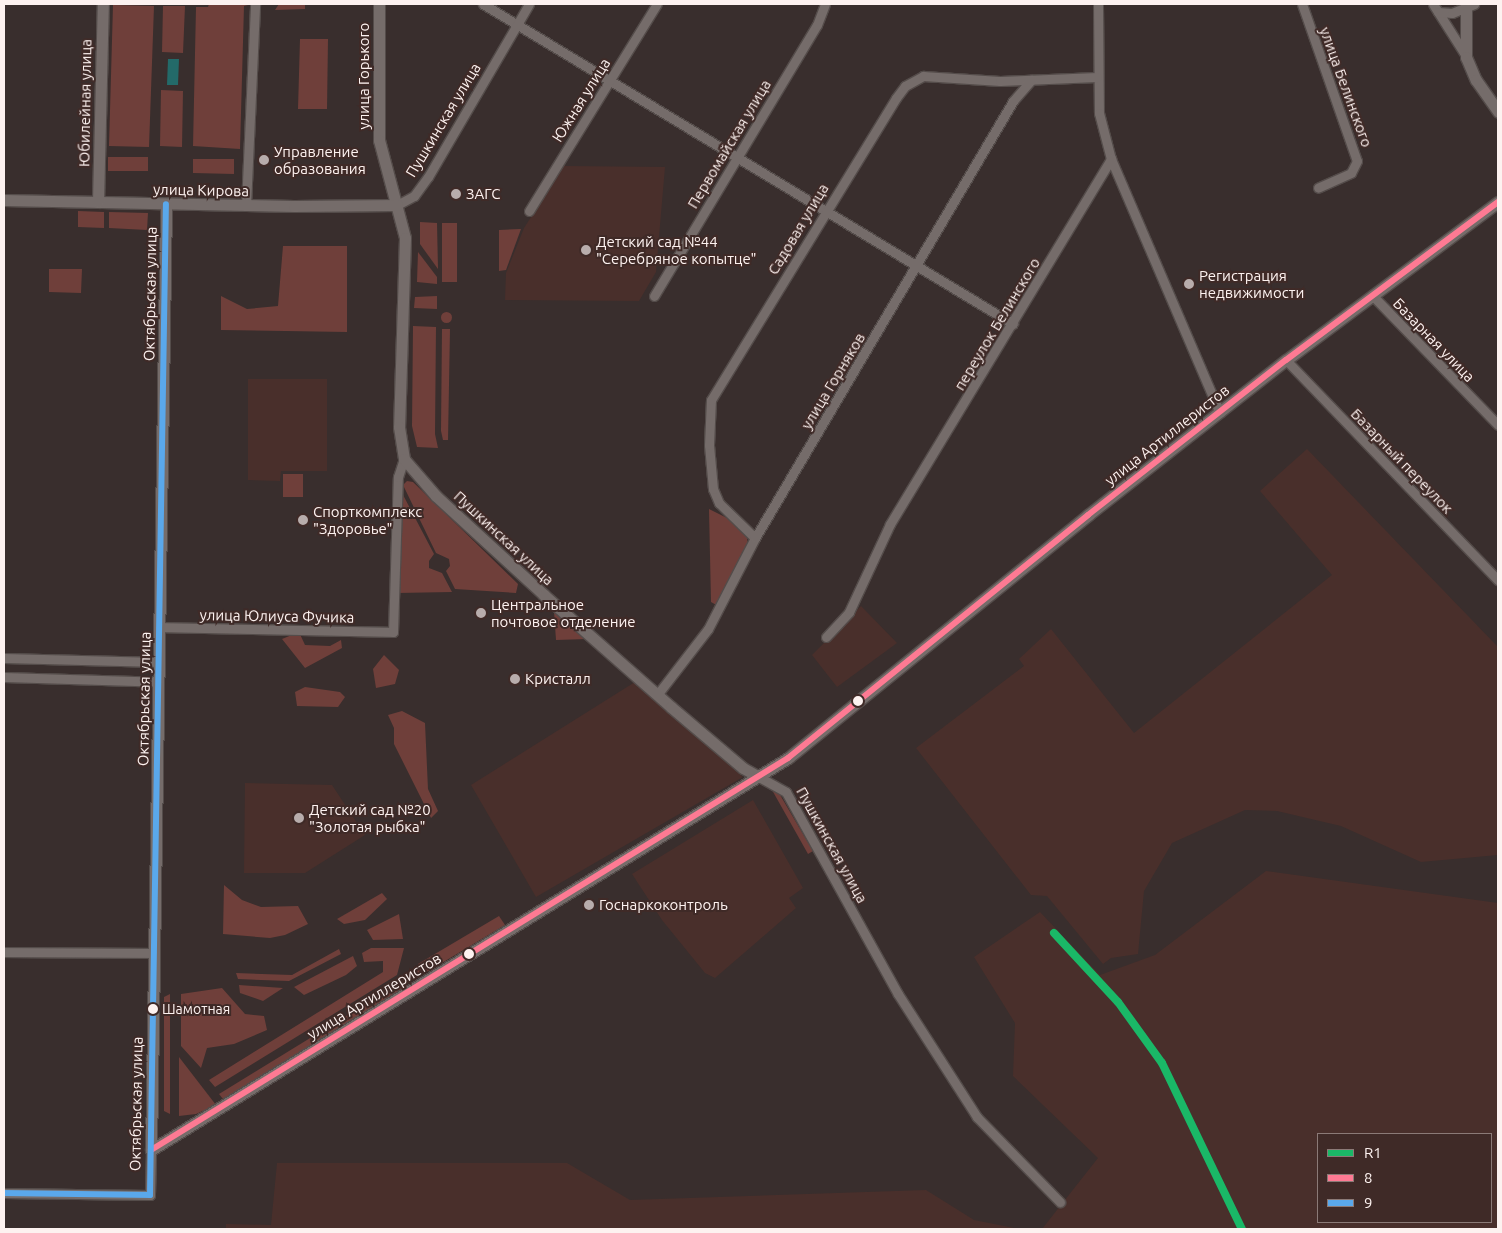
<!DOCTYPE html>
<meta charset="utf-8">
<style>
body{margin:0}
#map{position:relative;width:1502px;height:1233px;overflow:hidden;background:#392e2d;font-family:Ubuntu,sans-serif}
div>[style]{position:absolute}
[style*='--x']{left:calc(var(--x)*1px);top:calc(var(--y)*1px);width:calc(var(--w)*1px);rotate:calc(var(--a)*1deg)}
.built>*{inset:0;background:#492f2b}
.green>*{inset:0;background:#6f3f3a}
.round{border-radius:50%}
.water>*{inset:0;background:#236a69}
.roads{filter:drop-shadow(1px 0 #544c4a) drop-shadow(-1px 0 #544c4a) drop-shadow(0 1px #544c4a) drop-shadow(0 -1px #544c4a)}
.street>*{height:9px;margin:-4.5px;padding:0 4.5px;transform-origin:4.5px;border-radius:4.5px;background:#756c6a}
.secondary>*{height:11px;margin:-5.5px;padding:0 5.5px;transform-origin:5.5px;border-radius:5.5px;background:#756c6a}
.bus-1>*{height:6px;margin:-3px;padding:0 3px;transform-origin:3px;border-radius:3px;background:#fe7a93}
.bus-2>*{height:6px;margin:-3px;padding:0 3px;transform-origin:3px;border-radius:3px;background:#5aa8eb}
.rail-1>*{height:8px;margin:-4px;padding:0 4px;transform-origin:4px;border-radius:4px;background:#1ab867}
.dots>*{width:14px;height:14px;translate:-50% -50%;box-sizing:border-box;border:2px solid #3f2a27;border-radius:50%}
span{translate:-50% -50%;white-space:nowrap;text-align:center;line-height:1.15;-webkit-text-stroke:4px #3f2a27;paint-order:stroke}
.bus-label{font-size:14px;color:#fdf2f0}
.left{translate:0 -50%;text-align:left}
.street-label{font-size:15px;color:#fdf2f0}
.poi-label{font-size:15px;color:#fdf2f0}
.frame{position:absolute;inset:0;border:5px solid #fdf2f0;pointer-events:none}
.legend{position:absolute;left:1317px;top:1133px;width:175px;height:90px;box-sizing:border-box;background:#3f2a27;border:1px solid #8b7a77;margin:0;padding:6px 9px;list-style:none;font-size:15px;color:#fdf2f0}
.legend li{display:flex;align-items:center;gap:10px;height:25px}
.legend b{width:25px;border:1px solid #8b7a77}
</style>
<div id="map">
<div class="built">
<div style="clip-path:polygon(564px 166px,665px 167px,656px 272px,639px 301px,505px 300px,506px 273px,524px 228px)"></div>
<div style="clip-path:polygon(248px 379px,327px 379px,327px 471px,281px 471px,280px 481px,248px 480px)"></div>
<div style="clip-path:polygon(1307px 449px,1498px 647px,1498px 855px,1421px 862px,1341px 826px,1277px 811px,1245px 810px,1172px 843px,1144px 891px,1138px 954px,1111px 958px,1103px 964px,1047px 896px,1031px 895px,916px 748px,1024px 666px,1019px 659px,1051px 629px,1134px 733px,1332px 575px,1260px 491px)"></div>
<div style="clip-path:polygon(861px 606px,897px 643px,837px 687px,812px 655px)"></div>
<div style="clip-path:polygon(635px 682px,743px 777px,536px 897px,471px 785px)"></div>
<div style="clip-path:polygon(245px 783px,332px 785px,365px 835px,305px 873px,244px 873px)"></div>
<div style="clip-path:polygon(753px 800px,803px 888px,789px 898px,796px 908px,715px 978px,705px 973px,662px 920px,632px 874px)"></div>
<div style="clip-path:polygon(evenodd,1266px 871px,1498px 903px,1498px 1229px,1042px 1229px,1098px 1158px,1013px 1076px,1015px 1023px,974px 957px,1040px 912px,1100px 975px,1155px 955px,1266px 871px,1318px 1134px,1491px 1134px,1491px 1222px,1318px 1222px,1318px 1134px)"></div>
<div style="clip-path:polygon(277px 1163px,567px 1163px,630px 1200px,926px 1190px,974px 1220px,1019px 1229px,226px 1229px,226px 1224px,271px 1225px)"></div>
</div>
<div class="green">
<div style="clip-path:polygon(209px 4px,252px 4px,244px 6px,240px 149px,193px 146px,196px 7px,208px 7px)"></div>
<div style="clip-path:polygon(279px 4px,305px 4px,305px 9px,275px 10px)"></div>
<div style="clip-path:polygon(113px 5px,154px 6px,149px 147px,109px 146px)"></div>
<div style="clip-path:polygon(163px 6px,185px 6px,183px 53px,162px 52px)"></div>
<div style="clip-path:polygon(300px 39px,328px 39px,327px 109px,298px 109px)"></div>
<div style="clip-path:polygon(161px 90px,183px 91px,182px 147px,160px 146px)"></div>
<div style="clip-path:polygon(108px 157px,148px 157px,148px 171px,108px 171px)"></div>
<div style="clip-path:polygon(193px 159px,234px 159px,234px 174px,193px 173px)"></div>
<div style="clip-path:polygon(78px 211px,104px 212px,104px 228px,78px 227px)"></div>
<div style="clip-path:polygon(109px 212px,148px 213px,147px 230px,109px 228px)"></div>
<div style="clip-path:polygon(420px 222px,437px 223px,438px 269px,420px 244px)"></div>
<div style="clip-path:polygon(442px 223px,457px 223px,457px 282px,442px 282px)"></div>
<div style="clip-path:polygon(521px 229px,506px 270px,499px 271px,499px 230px)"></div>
<div style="clip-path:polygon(283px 246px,347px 246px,347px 332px,221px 330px,221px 296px,247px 309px,278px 306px)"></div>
<div style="clip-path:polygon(418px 252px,437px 277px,437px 284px,417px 282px)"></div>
<div style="clip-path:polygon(49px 269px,82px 269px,81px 293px,49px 292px)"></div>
<div style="clip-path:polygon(437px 296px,437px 309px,414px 308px,415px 297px)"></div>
<div class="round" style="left:440.5px;top:311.5px;width:11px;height:11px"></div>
<div style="clip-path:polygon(413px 326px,436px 327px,435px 434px,438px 448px,417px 447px,412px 426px)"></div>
<div style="clip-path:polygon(442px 329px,450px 329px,448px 440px,443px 440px,441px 431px)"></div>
<div style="clip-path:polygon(283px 474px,303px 474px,303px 497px,283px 497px)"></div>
<div style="clip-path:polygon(407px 481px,413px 482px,518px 584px,516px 593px,455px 589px,446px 571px,450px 566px,449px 559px,436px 553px,403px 485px)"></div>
<div style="clip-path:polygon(401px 491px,434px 554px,429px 561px,429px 568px,442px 573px,452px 592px,397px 593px)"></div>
<div style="clip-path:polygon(709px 509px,733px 521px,747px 537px,748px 547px,718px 606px,711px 602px)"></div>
<div style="clip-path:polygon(554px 611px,587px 639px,556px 640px)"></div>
<div style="clip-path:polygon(299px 632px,305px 645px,330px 646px,341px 640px,342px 648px,305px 668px,282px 639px)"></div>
<div style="clip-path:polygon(384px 655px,399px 670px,395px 684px,376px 688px,373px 669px)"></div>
<div style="clip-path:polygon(305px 687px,340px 692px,345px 697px,338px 707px,297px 706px,295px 692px)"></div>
<div style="clip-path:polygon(402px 711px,425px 723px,428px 789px,438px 811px,431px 818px,394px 744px,394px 728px,388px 715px)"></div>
<div style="clip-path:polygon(776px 788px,813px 851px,808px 854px,772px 790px)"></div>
<div style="clip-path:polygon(224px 885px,242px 900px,261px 907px,298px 906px,308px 924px,285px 935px,270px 938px,223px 934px)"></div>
<div style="clip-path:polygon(382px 893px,387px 899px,365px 920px,344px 924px,337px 919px)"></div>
<div style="clip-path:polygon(399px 914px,403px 939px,373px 940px,367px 930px)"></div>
<div style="clip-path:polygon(499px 916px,505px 925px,417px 978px,418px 964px)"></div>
<div style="clip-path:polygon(371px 948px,404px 948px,397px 975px,215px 1087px,209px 1080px,383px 972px,383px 961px,364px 962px,362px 953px)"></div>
<div style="clip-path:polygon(339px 949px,341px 954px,289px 981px,238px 979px,236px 973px,292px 975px)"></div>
<div style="clip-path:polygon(353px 956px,357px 966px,346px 975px,304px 995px,294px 987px)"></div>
<div style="clip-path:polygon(403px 981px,406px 987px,223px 1099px,219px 1094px)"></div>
<div style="clip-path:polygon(239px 985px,283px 988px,263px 1001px,240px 993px)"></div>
<div style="clip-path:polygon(222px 988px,245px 1014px,264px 1016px,267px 1030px,234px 1044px,207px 1048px,201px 1068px,181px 1046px,181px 994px)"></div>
<div style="clip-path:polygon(170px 994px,170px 1114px,164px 1111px,164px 997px)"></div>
<div style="clip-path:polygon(179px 1057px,216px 1105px,196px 1114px,179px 1116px)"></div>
</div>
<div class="water">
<div style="clip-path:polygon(168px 59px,179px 59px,178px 85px,167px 85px)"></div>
</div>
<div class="roads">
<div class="street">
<div style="--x:483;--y:4;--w:619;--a:31.12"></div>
<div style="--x:1098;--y:4;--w:109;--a:89.5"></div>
<div style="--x:1099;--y:113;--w:48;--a:75.4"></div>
<div style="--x:1111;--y:159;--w:276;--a:66.8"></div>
<div style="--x:1302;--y:4;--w:166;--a:70.7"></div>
<div style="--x:1357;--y:161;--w:13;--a:117"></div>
<div style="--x:1351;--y:173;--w:36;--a:156"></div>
<div style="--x:1433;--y:4;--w:62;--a:57.6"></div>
<div style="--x:1438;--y:12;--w:14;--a:4"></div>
<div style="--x:1452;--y:13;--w:24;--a:-22"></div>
<div style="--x:246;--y:205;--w:201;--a:-87.4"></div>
<div style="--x:397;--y:205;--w:19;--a:-28"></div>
<div style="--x:414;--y:196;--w:24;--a:-54"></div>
<div style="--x:428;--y:177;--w:200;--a:-59.7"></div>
<div style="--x:529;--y:211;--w:243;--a:-58.3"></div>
<div style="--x:1372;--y:295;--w:181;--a:45.9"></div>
<div style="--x:654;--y:296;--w:316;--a:-59"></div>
<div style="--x:817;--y:25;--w:22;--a:-69"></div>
<div style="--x:1286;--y:360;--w:306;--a:46.1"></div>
<div style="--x:755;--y:538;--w:50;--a:-135.8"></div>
<div style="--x:719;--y:503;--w:15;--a:-113"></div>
<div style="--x:713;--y:489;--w:44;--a:-95.2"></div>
<div style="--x:709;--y:445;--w:45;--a:-87.5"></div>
<div style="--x:711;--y:400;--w:354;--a:-58.5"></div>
<div style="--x:896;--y:98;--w:15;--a:-53"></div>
<div style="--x:905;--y:86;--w:21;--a:-29"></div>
<div style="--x:923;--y:76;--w:77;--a:3.7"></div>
<div style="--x:1000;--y:81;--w:97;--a:-2.4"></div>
<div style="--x:160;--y:627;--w:233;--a:1.2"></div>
<div style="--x:393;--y:632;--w:155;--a:-88.2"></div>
<div style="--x:398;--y:477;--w:19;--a:-72"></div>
<div style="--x:826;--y:637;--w:34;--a:-47"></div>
<div style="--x:849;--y:612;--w:97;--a:-65"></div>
<div style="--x:890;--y:524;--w:427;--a:-58.8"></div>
<div style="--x:4;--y:658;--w:155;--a:1.5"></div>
<div style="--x:4;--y:677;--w:155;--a:1.8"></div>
<div style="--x:657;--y:695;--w:83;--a:-52.3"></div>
<div style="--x:708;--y:629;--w:102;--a:-62.7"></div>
<div style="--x:755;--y:538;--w:507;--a:-59.44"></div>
<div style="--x:1013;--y:101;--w:28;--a:-49"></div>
<div style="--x:759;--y:777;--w:31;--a:29"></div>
<div style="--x:786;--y:792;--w:231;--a:61"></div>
<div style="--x:898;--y:994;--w:146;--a:57.3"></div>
<div style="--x:977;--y:1117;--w:119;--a:45.7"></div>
<div style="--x:4;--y:952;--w:149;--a:0.4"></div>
<div style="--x:4;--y:1193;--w:146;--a:0.8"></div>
<div style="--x:150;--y:1195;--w:45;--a:-88.7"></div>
</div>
<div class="secondary">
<div style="--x:379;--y:4;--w:136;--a:90"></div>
<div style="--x:379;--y:140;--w:101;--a:75.1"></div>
<div style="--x:405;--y:238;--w:189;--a:91.8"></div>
<div style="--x:399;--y:427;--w:32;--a:81"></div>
<div style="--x:404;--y:459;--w:49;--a:49.1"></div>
<div style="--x:436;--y:496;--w:147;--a:42.5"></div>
<div style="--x:544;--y:595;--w:169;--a:41.4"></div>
<div style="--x:671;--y:707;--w:94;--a:40.3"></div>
<div style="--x:743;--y:768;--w:18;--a:29"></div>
<div style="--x:1466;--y:4;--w:53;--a:90"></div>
<div style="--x:1466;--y:57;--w:25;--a:67"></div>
<div style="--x:1476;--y:80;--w:39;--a:55"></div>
<div style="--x:4;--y:200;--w:290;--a:1.2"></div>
<div style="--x:294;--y:206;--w:103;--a:-0.6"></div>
<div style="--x:98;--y:202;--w:198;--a:-88.6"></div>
<div style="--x:151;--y:1150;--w:748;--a:-31.61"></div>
<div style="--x:788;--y:758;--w:386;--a:-39"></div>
<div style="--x:1088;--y:515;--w:251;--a:-38.1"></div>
<div style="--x:1286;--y:360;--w:264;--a:-36.7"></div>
<div style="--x:151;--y:1150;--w:946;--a:-89.09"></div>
</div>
</div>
<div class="bus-1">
<div style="--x:151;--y:1150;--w:748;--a:-31.61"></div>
<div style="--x:788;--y:758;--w:386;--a:-39"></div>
<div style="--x:1088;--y:515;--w:251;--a:-38.1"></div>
<div style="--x:1286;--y:360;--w:264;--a:-36.7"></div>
</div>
<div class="bus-2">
<div style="--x:4;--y:1193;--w:146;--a:0.8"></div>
<div style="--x:150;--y:1195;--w:991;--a:-89.08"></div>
</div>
<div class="rail-1">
<div style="--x:1054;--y:933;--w:94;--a:47.2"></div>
<div style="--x:1118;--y:1002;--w:75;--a:54.2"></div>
<div style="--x:1162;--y:1063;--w:184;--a:64.3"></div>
</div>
<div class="dots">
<div style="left:264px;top:160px;background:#b8adac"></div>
<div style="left:456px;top:194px;background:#b8adac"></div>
<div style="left:586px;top:250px;background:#b8adac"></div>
<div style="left:1189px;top:284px;background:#b8adac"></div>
<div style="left:303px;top:520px;background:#b8adac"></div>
<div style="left:481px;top:613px;background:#b8adac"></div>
<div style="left:515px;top:679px;background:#b8adac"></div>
<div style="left:858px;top:701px;background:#fdf2f0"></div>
<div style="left:299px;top:818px;background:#b8adac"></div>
<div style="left:589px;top:905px;background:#b8adac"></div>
<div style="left:469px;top:954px;background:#fdf2f0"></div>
<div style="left:153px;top:1009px;background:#fdf2f0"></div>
</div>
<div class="bus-label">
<span class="left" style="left:162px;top:1009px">Шамотная</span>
</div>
<div class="street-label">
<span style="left:364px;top:76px;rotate:-90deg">улица Горького</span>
<span style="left:1346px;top:87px;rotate:70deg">улица Белинского</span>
<span style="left:581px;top:100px;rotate:-58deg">Южная улица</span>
<span style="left:85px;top:103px;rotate:-89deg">Юбилейная улица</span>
<span style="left:443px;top:120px;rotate:-59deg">Пушкинская улица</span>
<span style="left:729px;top:144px;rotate:-59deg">Первомайская улица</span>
<span style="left:201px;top:190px;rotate:1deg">улица Кирова</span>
<span style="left:798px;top:229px;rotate:-59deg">Садовая улица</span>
<span style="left:150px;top:294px;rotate:-89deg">Октябрьская улица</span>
<span style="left:997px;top:324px;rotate:-59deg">переулок Белинского</span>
<span style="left:1434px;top:340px;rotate:46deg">Базарная улица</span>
<span style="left:833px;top:381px;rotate:-59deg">улица Горняков</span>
<span style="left:1167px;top:435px;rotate:-38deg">улица Артиллеристов</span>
<span style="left:1402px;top:461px;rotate:46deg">Базарный переулок</span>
<span style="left:504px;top:538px;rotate:43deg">Пушкинская улица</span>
<span style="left:277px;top:616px;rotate:1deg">улица Юлиуса Фучика</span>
<span style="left:144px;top:699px;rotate:-89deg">Октябрьская улица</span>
<span style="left:832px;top:845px;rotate:61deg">Пушкинская улица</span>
<span style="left:374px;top:996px;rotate:-31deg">улица Артиллеристов</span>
<span style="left:136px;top:1104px;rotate:-89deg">Октябрьская улица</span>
</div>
<div class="poi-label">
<span class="left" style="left:274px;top:160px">Управление<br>образования</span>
<span class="left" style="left:466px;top:194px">ЗАГС</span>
<span class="left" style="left:596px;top:250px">Детский сад №44<br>"Серебряное копытце"</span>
<span class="left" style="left:1199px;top:284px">Регистрация<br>недвижимости</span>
<span class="left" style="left:313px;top:520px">Спорткомплекс<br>"Здоровье"</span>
<span class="left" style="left:491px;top:613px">Центральное<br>почтовое отделение</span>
<span class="left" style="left:525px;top:679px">Кристалл</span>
<span class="left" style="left:309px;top:818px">Детский сад №20<br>"Золотая рыбка"</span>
<span class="left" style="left:599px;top:905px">Госнаркоконтроль</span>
</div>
<div class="frame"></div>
<ul class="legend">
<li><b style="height:6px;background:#1ab867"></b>R1</li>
<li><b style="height:6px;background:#fe7a93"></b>8</li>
<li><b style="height:6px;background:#5aa8eb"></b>9</li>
</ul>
</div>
